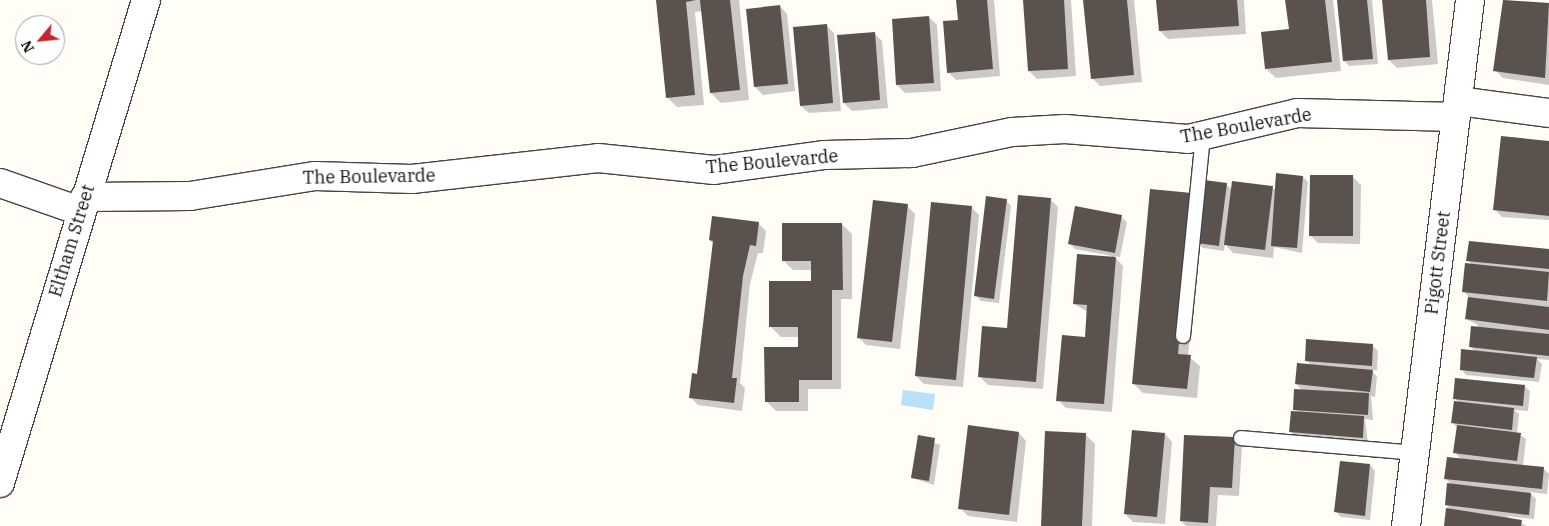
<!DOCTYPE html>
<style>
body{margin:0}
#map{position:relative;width:1549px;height:526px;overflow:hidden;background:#fffdf5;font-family:"IBM Plex Serif",serif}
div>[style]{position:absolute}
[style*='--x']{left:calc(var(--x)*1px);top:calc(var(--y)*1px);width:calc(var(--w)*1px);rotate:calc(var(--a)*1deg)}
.water>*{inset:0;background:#b9e0f7}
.shadow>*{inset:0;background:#0003}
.building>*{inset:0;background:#5a524d}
.roads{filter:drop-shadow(1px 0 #444) drop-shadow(-1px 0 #444) drop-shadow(0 1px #444) drop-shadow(0 -1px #444)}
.lane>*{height:14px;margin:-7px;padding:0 7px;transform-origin:7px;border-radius:7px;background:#fff}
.street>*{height:28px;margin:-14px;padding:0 14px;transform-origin:14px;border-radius:14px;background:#fff}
span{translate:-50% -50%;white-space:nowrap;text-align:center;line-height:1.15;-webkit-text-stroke:5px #fff;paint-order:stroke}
.street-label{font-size:18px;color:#111}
.north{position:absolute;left:15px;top:15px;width:50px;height:50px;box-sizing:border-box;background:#fff;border:1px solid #a0a0a0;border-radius:50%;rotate:242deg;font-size:14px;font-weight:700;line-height:20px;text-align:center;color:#111}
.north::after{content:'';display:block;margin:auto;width:18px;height:22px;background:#c4262e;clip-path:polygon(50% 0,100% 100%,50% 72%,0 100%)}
</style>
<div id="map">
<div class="water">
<div style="clip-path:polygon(903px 390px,935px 394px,933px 410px,901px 405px)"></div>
</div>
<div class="shadow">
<div style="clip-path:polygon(658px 0,739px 0,749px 100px,721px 103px,711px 93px,702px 11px,695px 12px,704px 105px,677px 107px,668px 98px)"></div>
<div style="clip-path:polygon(957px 0,994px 0,1000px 76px,956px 80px,948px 72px,959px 21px)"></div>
<div style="clip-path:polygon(1024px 0,1071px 0,1076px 76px,1037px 79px,1029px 71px)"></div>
<div style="clip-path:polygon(1085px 0,1134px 0,1142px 82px,1100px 86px,1092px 78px)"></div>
<div style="clip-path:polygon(1158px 0,1244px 0,1246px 34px,1168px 39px,1160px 31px)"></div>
<div style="clip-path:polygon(1287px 0,1333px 0,1341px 71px,1276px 78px,1266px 69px,1290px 30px)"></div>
<div style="clip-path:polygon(1338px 0,1372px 0,1378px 64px,1349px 66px,1344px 61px)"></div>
<div style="clip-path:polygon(1383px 0,1432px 0,1438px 64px,1397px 68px,1389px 60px)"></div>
<div style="clip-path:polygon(1504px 0,1549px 4px,1549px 85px,1503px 78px,1495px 70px)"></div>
<div style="clip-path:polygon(780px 6px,787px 14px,795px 91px,763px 95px,755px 87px)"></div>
<div style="clip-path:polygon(929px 17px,937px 25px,941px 91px,905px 93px,897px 85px)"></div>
<div style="clip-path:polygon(826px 25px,834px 33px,841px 111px,809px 113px,801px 106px)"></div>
<div style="clip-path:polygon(874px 33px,882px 41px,888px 108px,852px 111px,844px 103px)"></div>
<div style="clip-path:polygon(1549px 142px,1549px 220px,1502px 217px,1494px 209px)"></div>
<div style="clip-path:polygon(1303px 177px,1308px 182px,1302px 253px,1274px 247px,1273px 258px,1233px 253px,1225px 244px,1224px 251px,1203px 248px,1198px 243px,1188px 356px,1200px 366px,1197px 398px,1143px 393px,1133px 383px,1192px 194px,1226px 184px,1232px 190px,1272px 187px,1276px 191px)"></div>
<div style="clip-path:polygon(1353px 177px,1361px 185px,1360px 244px,1318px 243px,1310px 235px)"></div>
<div style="clip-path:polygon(1050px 199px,1058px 207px,1043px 389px,988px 385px,980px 377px,1008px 329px)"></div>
<div style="clip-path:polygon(1006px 200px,1011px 206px,999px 303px,981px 301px,975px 295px)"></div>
<div style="clip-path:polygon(907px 206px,915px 214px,900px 349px,866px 345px,858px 337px)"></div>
<div style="clip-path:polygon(971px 207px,979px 215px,963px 387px,924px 384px,916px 376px)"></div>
<div style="clip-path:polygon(1121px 217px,1127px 222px,1120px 257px,1114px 256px,1123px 266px,1112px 412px,1066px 408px,1058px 400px,1086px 339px,1088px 312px,1074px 304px,1112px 256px,1075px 249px,1069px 243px)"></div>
<div style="clip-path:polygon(758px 223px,766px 231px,763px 253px,758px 253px,750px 284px,740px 383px,745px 388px,742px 411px,698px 405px,690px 397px,698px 375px,714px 244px,710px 240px)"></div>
<div style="clip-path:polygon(842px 224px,852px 234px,852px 299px,841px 299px,841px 389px,808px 389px,808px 411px,776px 411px,766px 401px,800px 348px,800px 337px,781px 337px,771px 327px,813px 282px,813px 270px,793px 270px,784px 261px)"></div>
<div style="clip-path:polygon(1549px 250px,1549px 360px,1537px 359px,1542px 364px,1539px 382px,1466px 375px,1461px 369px,1476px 352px,1470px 346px,1478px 325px,1466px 319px,1469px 297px,1464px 292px,1472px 265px,1468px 260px)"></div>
<div style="clip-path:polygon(1373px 346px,1378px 351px,1377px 370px,1371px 370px,1377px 377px,1375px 397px,1371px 396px,1373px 420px,1365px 419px,1368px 443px,1296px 437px,1291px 432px,1303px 391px,1296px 384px,1311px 365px,1306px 360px)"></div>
<div style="clip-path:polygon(1524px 386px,1530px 391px,1528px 411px,1514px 410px,1519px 414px,1517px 433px,1526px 439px,1523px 466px,1544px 469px,1549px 474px,1547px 494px,1529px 492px,1536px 499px,1534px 519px,1506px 516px,1527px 526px,1445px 526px,1452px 511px,1446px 505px,1452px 485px,1445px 478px,1461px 459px,1455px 453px,1458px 428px,1453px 423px,1459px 403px,1455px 398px)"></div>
<div style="clip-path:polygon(1019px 433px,1026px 441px,1017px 522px,968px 516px,960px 508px)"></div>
<div style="clip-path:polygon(1085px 434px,1095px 444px,1092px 526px,1043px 526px)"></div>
<div style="clip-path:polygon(1165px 434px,1172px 442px,1165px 524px,1133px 522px,1125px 514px)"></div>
<div style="clip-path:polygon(919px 437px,940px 445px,934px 485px,912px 478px)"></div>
<div style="clip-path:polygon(1234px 438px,1242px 446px,1239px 496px,1218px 495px,1216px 526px,1186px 526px,1181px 521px)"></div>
<div style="clip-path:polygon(1370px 465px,1375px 471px,1370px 520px,1341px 517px,1336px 512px)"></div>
</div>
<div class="building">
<div style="clip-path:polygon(656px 0,696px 0,686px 2px,695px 95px,666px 98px)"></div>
<div style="clip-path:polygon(700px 0,730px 0,740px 90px,710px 93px)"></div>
<div style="clip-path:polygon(956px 0,987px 0,993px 69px,947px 73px,943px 21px,958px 20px)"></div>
<div style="clip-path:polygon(1023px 0,1064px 0,1068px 69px,1028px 71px)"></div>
<div style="clip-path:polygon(1083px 0,1127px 0,1134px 75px,1091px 79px)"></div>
<div style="clip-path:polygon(1156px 0,1237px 0,1239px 26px,1159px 31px)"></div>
<div style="clip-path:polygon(1285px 0,1325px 0,1332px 62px,1265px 69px,1261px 32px,1289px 29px)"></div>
<div style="clip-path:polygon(1337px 0,1367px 0,1373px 59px,1343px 61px)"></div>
<div style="clip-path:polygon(1382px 0,1426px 0,1430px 57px,1388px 60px)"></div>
<div style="clip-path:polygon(1503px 0,1549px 3px,1545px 78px,1493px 71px)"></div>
<div style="clip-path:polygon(780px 5px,788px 84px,754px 87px,746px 9px)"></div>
<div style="clip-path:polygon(929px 16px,934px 83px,896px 85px,892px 19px)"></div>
<div style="clip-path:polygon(827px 24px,833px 103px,800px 106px,793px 27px)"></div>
<div style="clip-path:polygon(875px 32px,880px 100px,843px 103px,837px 35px)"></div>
<div style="clip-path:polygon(1501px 136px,1549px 141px,1549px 216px,1493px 210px)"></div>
<div style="clip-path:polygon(1276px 173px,1303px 176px,1297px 248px,1271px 246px)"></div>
<div style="clip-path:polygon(1310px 175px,1353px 175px,1353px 236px,1309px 236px)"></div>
<div style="clip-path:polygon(1204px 180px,1227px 183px,1219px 246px,1196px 243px)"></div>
<div style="clip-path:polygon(1232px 181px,1273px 186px,1265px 250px,1224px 245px)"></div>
<div style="clip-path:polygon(1150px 189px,1192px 193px,1178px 354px,1191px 355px,1187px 389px,1132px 384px)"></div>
<div style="clip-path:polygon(1018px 195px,1051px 198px,1036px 382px,978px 377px,982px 326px,1007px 328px)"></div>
<div style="clip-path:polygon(986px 196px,1007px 199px,994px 299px,974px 296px)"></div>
<div style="clip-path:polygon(873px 200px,908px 204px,892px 342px,857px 338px)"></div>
<div style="clip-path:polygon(931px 202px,972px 206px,956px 380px,915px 376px)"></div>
<div style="clip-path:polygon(1075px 206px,1122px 215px,1115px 253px,1068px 244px)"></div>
<div style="clip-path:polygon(712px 216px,759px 222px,756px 246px,750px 245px,743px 276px,732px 378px,737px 378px,734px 403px,689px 398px,692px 373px,697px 374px,713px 241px,709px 240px)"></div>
<div style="clip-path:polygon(782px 223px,842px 223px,843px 290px,832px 290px,832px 380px,799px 380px,799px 402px,765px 402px,764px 347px,798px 347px,798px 327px,769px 327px,769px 281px,811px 281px,811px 261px,782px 261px)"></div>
<div style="clip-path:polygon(1469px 241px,1549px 249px,1549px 269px,1466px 261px)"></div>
<div style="clip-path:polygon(1077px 254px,1116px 257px,1104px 404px,1056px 401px,1062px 335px,1085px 337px,1087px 305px,1073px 304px)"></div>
<div style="clip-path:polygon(1465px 263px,1549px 272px,1547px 301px,1462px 292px)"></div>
<div style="clip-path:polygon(1468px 297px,1549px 307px,1549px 330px,1465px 319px)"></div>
<div style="clip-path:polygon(1471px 326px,1549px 334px,1549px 356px,1469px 347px)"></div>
<div style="clip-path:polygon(1306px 339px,1373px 344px,1372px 366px,1305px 361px)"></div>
<div style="clip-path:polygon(1461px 349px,1537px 357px,1534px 378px,1460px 370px)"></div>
<div style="clip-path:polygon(1297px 363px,1373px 370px,1370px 392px,1295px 384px)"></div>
<div style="clip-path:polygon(1455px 378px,1525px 385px,1523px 406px,1453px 399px)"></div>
<div style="clip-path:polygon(1294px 389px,1369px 393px,1368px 415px,1293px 410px)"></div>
<div style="clip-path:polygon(1454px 401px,1514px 408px,1512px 430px,1451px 423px)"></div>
<div style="clip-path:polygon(1291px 411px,1364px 416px,1363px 438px,1289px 432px)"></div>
<div style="clip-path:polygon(968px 425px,1019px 432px,1009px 515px,958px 509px)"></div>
<div style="clip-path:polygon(1457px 425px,1521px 433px,1517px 461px,1453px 453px)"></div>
<div style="clip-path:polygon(1132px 430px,1165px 433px,1157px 517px,1124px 514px)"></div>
<div style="clip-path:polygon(1045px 431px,1086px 433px,1082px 526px,1041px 526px)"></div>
<div style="clip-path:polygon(918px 435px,935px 438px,929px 481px,911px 478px)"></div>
<div style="clip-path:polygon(1184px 435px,1235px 437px,1232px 488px,1210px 487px,1208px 523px,1180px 521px)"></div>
<div style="clip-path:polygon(1447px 457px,1544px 467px,1542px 489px,1444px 479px)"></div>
<div style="clip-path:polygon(1340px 461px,1370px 464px,1365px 516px,1334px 512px)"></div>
<div style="clip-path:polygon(1447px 483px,1531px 493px,1529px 515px,1445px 505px)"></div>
<div style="clip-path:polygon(1446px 508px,1522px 520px,1521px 526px,1444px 526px)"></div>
</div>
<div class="roads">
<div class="lane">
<div style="--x:1183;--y:336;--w:200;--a:-84.3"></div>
<div style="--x:1241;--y:438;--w:175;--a:4.9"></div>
</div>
<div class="street">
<div style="--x:1458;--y:101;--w:92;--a:7.5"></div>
<div style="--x:0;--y:183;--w:85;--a:19.3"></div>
<div style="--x:85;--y:197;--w:105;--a:-0.5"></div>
<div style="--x:190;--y:196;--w:127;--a:-9.1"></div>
<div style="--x:315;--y:176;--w:97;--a:1.8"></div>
<div style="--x:412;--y:179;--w:187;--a:-6.4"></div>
<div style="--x:598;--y:158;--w:117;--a:5.9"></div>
<div style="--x:714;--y:170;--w:112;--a:-7.7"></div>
<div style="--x:825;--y:155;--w:87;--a:-1.3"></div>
<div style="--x:912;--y:153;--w:102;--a:-11.9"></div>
<div style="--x:1012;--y:132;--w:53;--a:-3.2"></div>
<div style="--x:1065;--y:129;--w:123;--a:4.6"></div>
<div style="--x:1188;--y:139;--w:112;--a:-13.4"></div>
<div style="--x:1297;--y:113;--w:159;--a:1.4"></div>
<div style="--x:0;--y:483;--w:505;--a:-73.18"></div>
<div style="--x:1406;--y:526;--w:530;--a:-83.06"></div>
</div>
</div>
<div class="street-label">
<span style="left:1246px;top:126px;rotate:-10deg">The Boulevarde</span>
<span style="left:772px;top:162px;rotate:-5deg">The Boulevarde</span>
<span style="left:369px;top:177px;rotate:-1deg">The Boulevarde</span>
<span style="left:72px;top:241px;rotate:-73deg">Eltham Street</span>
<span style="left:1438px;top:263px;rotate:-83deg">Pigott Street</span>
</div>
<div class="north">N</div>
</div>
